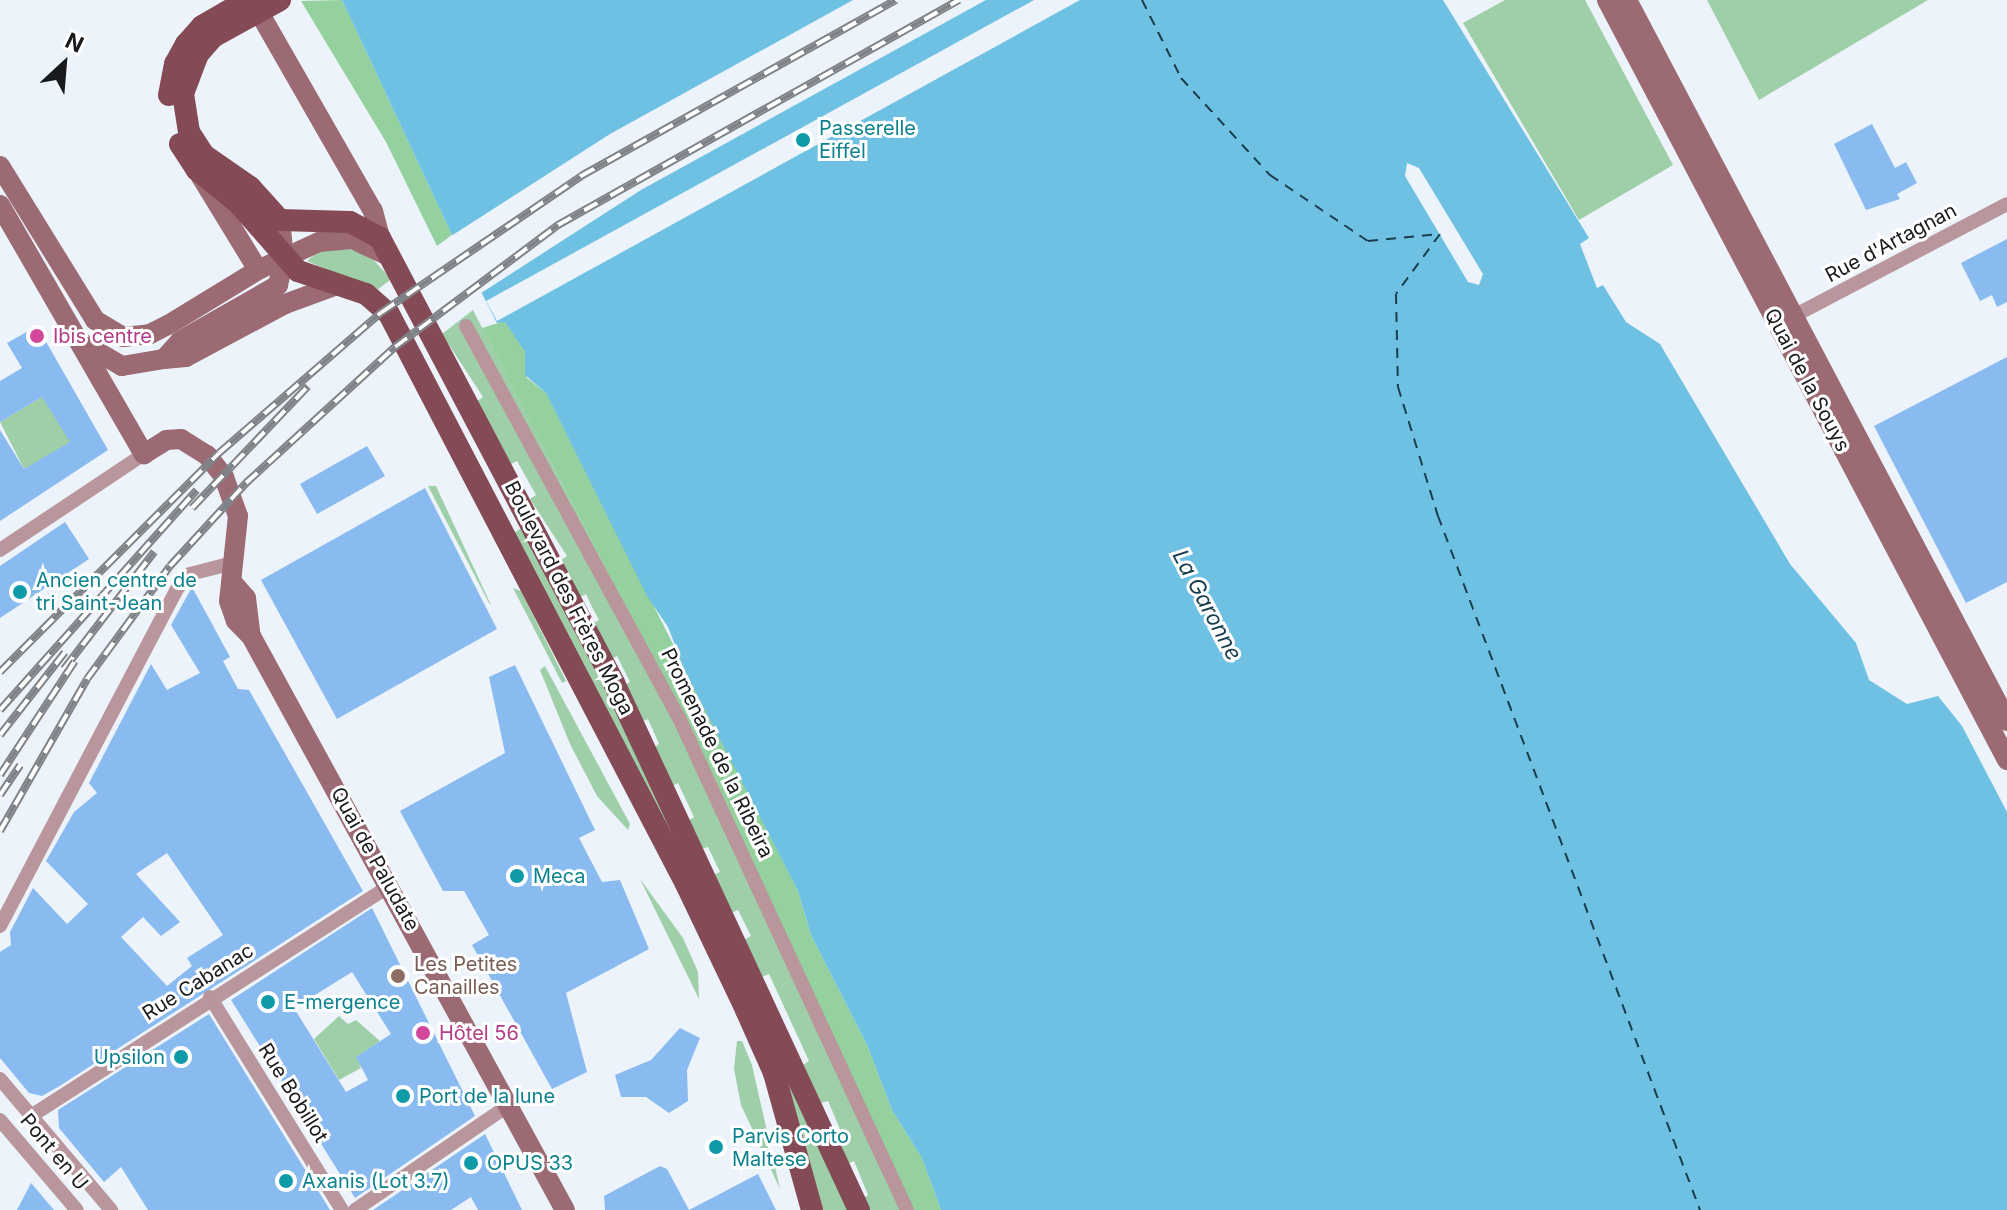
<!DOCTYPE html>
<meta charset="utf-8">
<style>
body{margin:0}
#map{position:relative;width:2007px;height:1210px;overflow:hidden;background:#ecf3fa;font-family:Inter,sans-serif}
div>[style]{position:absolute}
[style*='--x']{left:calc(var(--x)*1px);top:calc(var(--y)*1px);width:calc(var(--w)*1px);rotate:calc(var(--a)*1deg)}
.green>*{inset:0;background:#9fcfa8}
.forest>*{inset:0;background:#94d19f}
.water>*{inset:0;background:#6fc1e3}
.pier>*{inset:0;background:#ecf3fa}
.ferry>*{height:2px;margin-top:-1px;transform-origin:0;background:repeating-linear-gradient(90deg,#183d4c 0 10px,transparent 0 18px)}
.building>*{inset:0;background:#89bbf1}
.street>*{height:14px;margin:-7px;padding:0 7px;transform-origin:7px;border-radius:7px;background:#b9969c}
.secondary>*{height:20px;margin:-10px;padding:0 10px;transform-origin:10px;border-radius:10px;background:#9b6a73}
.primary>*{height:22px;margin:-11px;padding:0 11px;transform-origin:11px;border-radius:11px;background:#844a56}
.rail>*{height:8px;margin-top:-4px;transform-origin:0;background:repeating-linear-gradient(90deg,#fff 0 15px,#7f8388 0 30px);box-sizing:border-box;border-block:2px solid #7f8388}
.dots>*{width:22px;height:22px;translate:-50% -50%;box-sizing:border-box;border:4px solid #fff;border-radius:50%}
span{translate:-50% -50%;white-space:nowrap;text-align:center;line-height:1.15;-webkit-text-stroke:6px #fff;paint-order:stroke}
.culture-label{font-size:20px;color:#0d838f}
.left{translate:0 -50%;text-align:left}
.right{translate:-100% -50%;text-align:right}
.street-label{font-size:20px;color:#181a1d}
.hotel-label{font-size:20px;color:#b23c85}
.education-label{font-size:20px;color:#785e54}
.water-label{font-size:22px;color:#183d4c;font-style:italic}
.north{position:absolute;left:24px;top:24px;width:80px;height:80px;-webkit-text-stroke:6px #fff;paint-order:stroke;rotate:26deg;font-size:22px;font-weight:700;line-height:32px;text-align:center;color:#181a1d}
.north::after{content:'';display:block;margin:auto;width:28px;height:36px;background:#181a1d;clip-path:polygon(50% 0,100% 100%,50% 72%,0 100%)}
</style>
<div id="map">
<div class="green">
<div style="clip-path:polygon(1505px 0,1585px 0,1673px 165px,1579px 220px,1463px 23px)"></div>
<div style="clip-path:polygon(1707px 0,1928px 0,1759px 100px)"></div>
<div style="clip-path:polygon(348px 249px,370px 256px,391px 279px,376px 291px,307px 261px,319px 251px)"></div>
<div style="clip-path:polygon(473px 310px,670px 693px,913px 1210px,866px 1210px,862px 1199px,868px 1195px,854px 1161px,847px 1164px,836px 1139px,843px 1136px,828px 1101px,821px 1103px,803px 1065px,809px 1061px,769px 974px,761px 977px,744px 940px,751px 936px,738px 910px,731px 913px,713px 875px,720px 872px,708px 847px,701px 849px,688px 821px,694px 817px,678px 783px,672px 786px,653px 748px,659px 744px,648px 719px,641px 722px,624px 686px,630px 682px,617px 656px,611px 659px,593px 623px,599px 620px,592px 607px,586px 594px,580px 597px,561px 560px,567px 556px,530px 499px,536px 495px,517px 461px,511px 464px,476px 402px,483px 397px,442px 334px)"></div>
<div style="clip-path:polygon(42px 397px,73px 440px,71px 446px,24px 469px,0 422px)"></div>
<div style="clip-path:polygon(428px 486px,436px 486px,491px 605px,489px 603px)"></div>
<div style="clip-path:polygon(523px 527px,530px 534px,723px 930px,511px 535px)"></div>
<div style="clip-path:polygon(513px 588px,521px 591px,566px 681px,562px 683px)"></div>
<div style="clip-path:polygon(545px 666px,630px 824px,628px 830px,597px 796px,570px 744px,540px 670px)"></div>
<div style="clip-path:polygon(640px 879px,683px 938px,698px 972px,699px 999px)"></div>
<div style="clip-path:polygon(339px 1016px,348px 1024px,356px 1020px,380px 1041px,357px 1057px,361px 1068px,339px 1080px,314px 1039px)"></div>
<div style="clip-path:polygon(765px 1020px,848px 1210px,820px 1210px)"></div>
<div style="clip-path:polygon(737px 1041px,742px 1041px,752px 1065px,780px 1189px,741px 1105px,734px 1069px)"></div>
</div>
<div class="forest">
<div style="clip-path:polygon(342px 0,452px 235px,437px 246px,386px 142px,301px 1px)"></div>
<div style="clip-path:polygon(505px 321px,525px 352px,527px 378px,546px 393px,798px 891px,811px 935px,867px 1045px,892px 1110px,922px 1158px,941px 1210px,913px 1210px,670px 693px,482px 328px)"></div>
</div>
<div class="water">
<div style="clip-path:polygon(342px 0,1443px 0,1589px 238px,1580px 244px,1597px 288px,1603px 285px,1626px 322px,1660px 344px,1790px 564px,1856px 643px,1869px 680px,1907px 704px,1938px 696px,1962px 726px,2007px 812px,2007px 1210px,941px 1210px,922px 1158px,892px 1110px,867px 1045px,811px 935px,798px 891px,685px 671px,668px 627px,647px 596px,546px 393px,525px 375px,525px 352px,505px 322px,497px 323px,452px 235px)"></div>
</div>
<div class="pier">
<div style="clip-path:polygon(853px 0,986px 0,641px 190px,478px 295px,448px 238px,610px 134px)"></div>
<div style="clip-path:polygon(1034px 0,1080px 0,497px 321px,486px 301px)"></div>
<div style="clip-path:polygon(1407px 163px,1419px 168px,1483px 274px,1479px 285px,1468px 282px,1405px 176px)"></div>
</div>
<div class="ferry">
<div style="--x:1142;--y:0;--w:87;--a:63.4"></div>
<div style="--x:1181;--y:78;--w:132;--a:47.5"></div>
<div style="--x:1270;--y:175;--w:118;--a:34"></div>
<div style="--x:1368;--y:241;--w:72;--a:-5.6"></div>
<div style="--x:1440;--y:234;--w:74;--a:126.3"></div>
<div style="--x:1396;--y:294;--w:93;--a:88.8"></div>
<div style="--x:1398;--y:387;--w:135;--a:72.8"></div>
<div style="--x:1438;--y:516;--w:742;--a:69.32"></div>
</div>
<div class="building">
<div style="clip-path:polygon(1872px 124px,1895px 168px,1906px 162px,1917px 183px,1897px 194px,1900px 199px,1866px 210px,1834px 144px)"></div>
<div style="clip-path:polygon(2007px 239px,2007px 302px,1997px 307px,1992px 295px,1980px 301px,1961px 263px)"></div>
<div style="clip-path:polygon(37px 326px,108px 450px,0 521px,0 430px,24px 469px,70px 442px,42px 397px,0 422px,0 381px,22px 368px,7px 343px)"></div>
<div style="clip-path:polygon(2007px 357px,2007px 582px,1966px 603px,1874px 426px)"></div>
<div style="clip-path:polygon(367px 446px,385px 476px,317px 514px,300px 484px)"></div>
<div style="clip-path:polygon(425px 488px,497px 629px,337px 719px,261px 580px)"></div>
<div style="clip-path:polygon(65px 522px,89px 559px,0 618px,0 566px)"></div>
<div style="clip-path:polygon(evenodd,192px 587px,230px 657px,223px 661px,238px 689px,249px 690px,363px 891px,58px 1087px,42px 1096px,29px 1093px,0 1058px,0 952px,11px 945px,10px 932px,33px 888px,67px 924px,88px 904px,46px 861px,74px 812px,97px 793px,89px 783px,151px 664px,167px 690px,200px 673px,171px 625px,192px 587px,167px 853px,223px 935px,187px 958px,192px 966px,167px 986px,121px 937px,143px 917px,161px 936px,180px 922px,136px 874px,167px 853px)"></div>
<div style="clip-path:polygon(515px 665px,595px 830px,579px 838px,602px 882px,620px 880px,649px 949px,566px 993px,587px 1072px,552px 1089px,472px 945px,489px 935px,464px 891px,443px 891px,400px 811px,505px 753px,489px 677px)"></div>
<div style="clip-path:polygon(evenodd,372px 908px,475px 1116px,355px 1198px,231px 1000px,372px 908px,352px 972px,391px 1034px,356px 1057px,368px 1080px,346px 1092px,294px 1008px,352px 972px)"></div>
<div style="clip-path:polygon(209px 1014px,330px 1210px,148px 1210px,121px 1167px,104px 1182px,59px 1128px,58px 1110px)"></div>
<div style="clip-path:polygon(680px 1028px,700px 1038px,687px 1070px,688px 1101px,669px 1113px,646px 1097px,621px 1097px,615px 1075px,651px 1060px)"></div>
<div style="clip-path:polygon(485px 1134px,522px 1210px,478px 1210px,471px 1197px,451px 1210px,373px 1210px)"></div>
<div style="clip-path:polygon(660px 1166px,667px 1169px,689px 1210px,758px 1174px,776px 1210px,605px 1210px,604px 1196px)"></div>
<div style="clip-path:polygon(31px 1183px,54px 1210px,17px 1210px)"></div>
</div>
<div class="street">
<div style="--x:1788;--y:319;--w:247;--a:-27.7"></div>
<div style="--x:466;--y:326;--w:446;--a:61.5"></div>
<div style="--x:679;--y:718;--w:542;--a:65.14"></div>
<div style="--x:0;--y:550;--w:173;--a:-33.7"></div>
<div style="--x:0;--y:926;--w:381;--a:-62.3"></div>
<div style="--x:177;--y:589;--w:20;--a:-49"></div>
<div style="--x:190;--y:574;--w:44;--a:-14.3"></div>
<div style="--x:210;--y:997;--w:251;--a:58.2"></div>
<div style="--x:0;--y:1079;--w:172;--a:49.7"></div>
<div style="--x:31;--y:1116;--w:426;--a:-32.7"></div>
<div style="--x:0;--y:1120;--w:118;--a:49.5"></div>
<div style="--x:355;--y:1210;--w:186;--a:-34.3"></div>
</div>
<div class="secondary">
<div style="--x:252;--y:0;--w:243;--a:60.2"></div>
<div style="--x:373;--y:211;--w:28;--a:75"></div>
<div style="--x:1607;--y:0;--w:859;--a:62.24"></div>
<div style="--x:1627;--y:0;--w:815;--a:62.21"></div>
<div style="--x:0;--y:166;--w:181;--a:58.3"></div>
<div style="--x:95;--y:320;--w:33;--a:31"></div>
<div style="--x:123;--y:337;--w:27;--a:-6"></div>
<div style="--x:150;--y:334;--w:20;--a:-27"></div>
<div style="--x:168;--y:325;--w:105;--a:-31.4"></div>
<div style="--x:258;--y:270;--w:67;--a:-24.7"></div>
<div style="--x:319;--y:242;--w:33;--a:-5"></div>
<div style="--x:352;--y:239;--w:41;--a:24.7"></div>
<div style="--x:200;--y:175;--w:111;--a:58.6"></div>
<div style="--x:0;--y:205;--w:288;--a:60"></div>
<div style="--x:144;--y:454;--w:26;--a:-32"></div>
<div style="--x:166;--y:440;--w:15;--a:-4"></div>
<div style="--x:181;--y:439;--w:31;--a:32"></div>
<div style="--x:207;--y:455;--w:28;--a:52"></div>
<div style="--x:224;--y:477;--w:41;--a:70.3"></div>
<div style="--x:238;--y:516;--w:85;--a:96"></div>
<div style="--x:229;--y:601;--w:21;--a:71"></div>
<div style="--x:236;--y:621;--w:21;--a:45"></div>
<div style="--x:251;--y:636;--w:654;--a:61.32"></div>
<div style="--x:84;--y:344;--w:44;--a:30.1"></div>
<div style="--x:122;--y:366;--w:43;--a:-9.5"></div>
<div style="--x:164;--y:359;--w:24;--a:-48"></div>
<div style="--x:180;--y:341;--w:113;--a:-29.7"></div>
<div style="--x:278;--y:285;--w:28;--a:-77"></div>
<div style="--x:284;--y:258;--w:38;--a:-96"></div>
<div style="--x:164;--y:359;--w:22;--a:-5"></div>
<div style="--x:186;--y:357;--w:112;--a:-28.2"></div>
<div style="--x:285;--y:304;--w:55;--a:-20.1"></div>
<div style="--x:232;--y:582;--w:21;--a:49"></div>
<div style="--x:246;--y:598;--w:38;--a:83"></div>
</div>
<div class="primary">
<div style="--x:280;--y:0;--w:77;--a:151.1"></div>
<div style="--x:213;--y:37;--w:23;--a:131"></div>
<div style="--x:198;--y:54;--w:43;--a:110.6"></div>
<div style="--x:183;--y:94;--w:38;--a:81"></div>
<div style="--x:189;--y:132;--w:27;--a:57"></div>
<div style="--x:204;--y:155;--w:56;--a:34.8"></div>
<div style="--x:250;--y:187;--w:45;--a:47.7"></div>
<div style="--x:280;--y:220;--w:70;--a:1.6"></div>
<div style="--x:350;--y:222;--w:34;--a:28"></div>
<div style="--x:380;--y:238;--w:503;--a:62.26"></div>
<div style="--x:614;--y:683;--w:581;--a:65.07"></div>
<div style="--x:169;--y:95;--w:32;--a:-79"></div>
<div style="--x:175;--y:64;--w:23;--a:-61"></div>
<div style="--x:186;--y:44;--w:24;--a:-48"></div>
<div style="--x:202;--y:26;--w:52;--a:-30"></div>
<div style="--x:180;--y:144;--w:31;--a:57"></div>
<div style="--x:197;--y:170;--w:53;--a:38.8"></div>
<div style="--x:238;--y:203;--w:91;--a:48.6"></div>
<div style="--x:298;--y:271;--w:72;--a:18.7"></div>
<div style="--x:366;--y:294;--w:30;--a:41"></div>
<div style="--x:389;--y:314;--w:643;--a:62.48"></div>
<div style="--x:686;--y:884;--w:140;--a:64.5"></div>
<div style="--x:746;--y:1010;--w:69;--a:66"></div>
<div style="--x:774;--y:1073;--w:142;--a:74.5"></div>
</div>
<div class="rail">
<div style="--x:192;--y:508;--w:168;--a:-46.4"></div>
<div style="--x:64;--y:669;--w:148;--a:-52.4"></div>
<div style="--x:0;--y:672;--w:310;--a:-45"></div>
<div style="--x:219;--y:453;--w:216;--a:-40.9"></div>
<div style="--x:382;--y:312;--w:241;--a:-34.3"></div>
<div style="--x:581;--y:176;--w:361;--a:-29.2"></div>
<div style="--x:0;--y:710;--w:295;--a:-48.2"></div>
<div style="--x:0;--y:735;--w:105;--a:-51.9"></div>
<div style="--x:0;--y:775;--w:136;--a:-56.7"></div>
<div style="--x:0;--y:795;--w:36;--a:-56"></div>
<div style="--x:0;--y:831;--w:175;--a:-60.2"></div>
<div style="--x:87;--y:679;--w:140;--a:-53.7"></div>
<div style="--x:170;--y:566;--w:113;--a:-47.5"></div>
<div style="--x:246;--y:483;--w:202;--a:-42.4"></div>
<div style="--x:395;--y:347;--w:204;--a:-36.8"></div>
<div style="--x:558;--y:225;--w:460;--a:-29.3"></div>
</div>
<div class="dots">
<div style="left:803px;top:140px;background:#0f9aa8"></div>
<div style="left:37px;top:336px;background:#d1479c"></div>
<div style="left:20px;top:592px;background:#0f9aa8"></div>
<div style="left:517px;top:876px;background:#0f9aa8"></div>
<div style="left:398px;top:976px;background:#8d6e63"></div>
<div style="left:268px;top:1002px;background:#0f9aa8"></div>
<div style="left:423px;top:1033px;background:#d1479c"></div>
<div style="left:181px;top:1057px;background:#0f9aa8"></div>
<div style="left:403px;top:1096px;background:#0f9aa8"></div>
<div style="left:716px;top:1147px;background:#0f9aa8"></div>
<div style="left:471px;top:1163px;background:#0f9aa8"></div>
<div style="left:286px;top:1181px;background:#0f9aa8"></div>
</div>
<div class="culture-label">
<span class="left" style="left:819px;top:140px">Passerelle<br>Eiffel</span>
<span class="left" style="left:36px;top:592px">Ancien centre de<br>tri Saint-Jean</span>
<span class="left" style="left:533px;top:876px">Meca</span>
<span class="left" style="left:284px;top:1002px">E-mergence</span>
<span class="right" style="left:165px;top:1057px">Upsilon</span>
<span class="left" style="left:419px;top:1096px">Port de la lune</span>
<span class="left" style="left:732px;top:1148px">Parvis Corto<br>Maltese</span>
<span class="left" style="left:487px;top:1163px">OPUS 33</span>
<span class="left" style="left:302px;top:1181px">Axanis (Lot 3.7)</span>
</div>
<div class="street-label">
<span style="left:1891px;top:243px;rotate:-28deg">Rue d'Artagnan</span>
<span style="left:1807px;top:380px;rotate:62deg">Quai de la Souys</span>
<span style="left:569px;top:598px;rotate:63deg">Boulevard des Frères Moga</span>
<span style="left:717px;top:753px;rotate:64deg">Promenade de la Ribeira</span>
<span style="left:375px;top:859px;rotate:61deg">Quai de Paludate</span>
<span style="left:198px;top:982px;rotate:-32deg">Rue Cabanac</span>
<span style="left:293px;top:1093px;rotate:58deg">Rue Bobillot</span>
<span style="left:54px;top:1152px;rotate:50deg">Pont en U</span>
</div>
<div class="hotel-label">
<span class="left" style="left:53px;top:336px">Ibis centre</span>
<span class="left" style="left:439px;top:1033px">Hôtel 56</span>
</div>
<div class="education-label">
<span class="left" style="left:414px;top:976px">Les Petites<br>Canailles</span>
</div>
<div class="water-label">
<span style="left:1207px;top:605px;rotate:62deg">La Garonne</span>
</div>
<div class="north">N</div>
</div>
